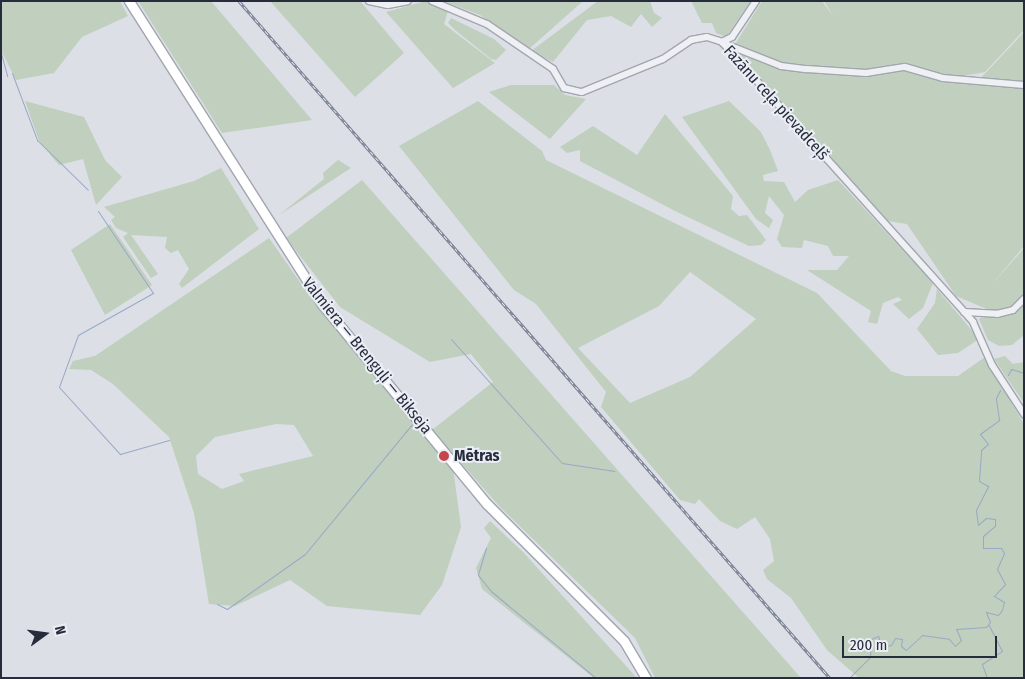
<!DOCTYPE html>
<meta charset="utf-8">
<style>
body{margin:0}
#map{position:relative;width:1025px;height:679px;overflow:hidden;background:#dcdfe6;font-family:"Fira Sans Condensed",sans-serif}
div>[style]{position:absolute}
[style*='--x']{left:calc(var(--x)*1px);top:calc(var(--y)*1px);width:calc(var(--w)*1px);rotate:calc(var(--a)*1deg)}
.green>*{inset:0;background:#c0cfbe}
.stream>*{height:1px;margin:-0.5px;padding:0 0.5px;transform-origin:0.5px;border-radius:0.5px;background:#98a9c5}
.roads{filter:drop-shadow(1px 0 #a2a6b0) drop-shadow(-1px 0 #a2a6b0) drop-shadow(0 1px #a2a6b0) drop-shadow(0 -1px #a2a6b0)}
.street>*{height:6px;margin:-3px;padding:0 3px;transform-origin:3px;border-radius:3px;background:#eff0f4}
.secondary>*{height:9px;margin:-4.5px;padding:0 4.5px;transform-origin:4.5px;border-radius:4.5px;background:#fff}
.rail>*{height:3px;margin-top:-1.5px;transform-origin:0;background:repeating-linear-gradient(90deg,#ebeef4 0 4px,#767d8f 0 8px);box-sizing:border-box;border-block:1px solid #767d8f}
.dots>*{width:14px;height:14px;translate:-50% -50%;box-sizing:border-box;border:2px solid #ebeef4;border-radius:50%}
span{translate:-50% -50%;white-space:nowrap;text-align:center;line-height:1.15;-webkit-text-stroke:4px #ebeef4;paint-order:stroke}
.street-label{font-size:16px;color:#272c3c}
.poi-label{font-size:16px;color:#272c3c;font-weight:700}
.left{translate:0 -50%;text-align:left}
.frame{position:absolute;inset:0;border:2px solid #272c3c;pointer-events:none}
.north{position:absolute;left:20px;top:609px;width:50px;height:50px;-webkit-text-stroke:4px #ebeef4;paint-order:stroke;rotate:76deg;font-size:14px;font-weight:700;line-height:20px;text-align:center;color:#272c3c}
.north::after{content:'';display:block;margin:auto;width:18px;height:22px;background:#272c3c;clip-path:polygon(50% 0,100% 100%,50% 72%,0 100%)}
.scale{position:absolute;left:842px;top:636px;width:155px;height:22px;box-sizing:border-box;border:2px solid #272c3c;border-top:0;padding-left:6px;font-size:15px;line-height:18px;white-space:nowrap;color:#272c3c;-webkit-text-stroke:4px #ebeef4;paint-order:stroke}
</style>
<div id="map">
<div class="green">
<div style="clip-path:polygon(1px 1px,120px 1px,128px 16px,82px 37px,54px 73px,16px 80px,1px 50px)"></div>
<div style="clip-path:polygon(138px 1px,211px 1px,312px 120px,222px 133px)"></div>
<div style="clip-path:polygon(270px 1px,360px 1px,404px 53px,355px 97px)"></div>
<div style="clip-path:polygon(426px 1px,448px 11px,444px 24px,495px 63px,453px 88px,386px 12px)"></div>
<div style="clip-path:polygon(443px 1px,583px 1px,529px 49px,480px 15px)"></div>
<div style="clip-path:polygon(598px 1px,650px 1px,654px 13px,662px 18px,652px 27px,641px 14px,631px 27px,611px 16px,587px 20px,553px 62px,531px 51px)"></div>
<div style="clip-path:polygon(691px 1px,751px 1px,726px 37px,716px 33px,712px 23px,702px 23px)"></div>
<div style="clip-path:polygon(762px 1px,822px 1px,834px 17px,824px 1px,1024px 1px,1024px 30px,985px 72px,958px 77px,918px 68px,873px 72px,780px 64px,734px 46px)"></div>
<div style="clip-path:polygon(451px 18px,494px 39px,506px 50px,496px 60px,491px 59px,455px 30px,448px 23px)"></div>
<div style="clip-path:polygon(1024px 32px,1024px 246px,990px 287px,1024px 248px,1024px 335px,1012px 345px,999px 346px,988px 340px,979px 319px,989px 310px,956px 296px,907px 224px,888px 221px,737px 52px,809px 72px,907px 70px,945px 81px,978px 81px)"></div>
<div style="clip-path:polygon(511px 85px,554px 85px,565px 95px,586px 99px,550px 139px,489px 92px)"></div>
<div style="clip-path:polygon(25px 101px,84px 117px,105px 160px,122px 177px,96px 205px,83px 159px,59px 165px,39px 141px)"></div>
<div style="clip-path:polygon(evenodd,478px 101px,542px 151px,546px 160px,817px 293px,891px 371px,905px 376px,958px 376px,985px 357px,1024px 424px,1024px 678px,859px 678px,827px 650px,791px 598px,767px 579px,763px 570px,774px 561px,770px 539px,755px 517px,737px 529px,720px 521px,699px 499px,695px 504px,680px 500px,601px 407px,606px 392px,536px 304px,514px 290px,399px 146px,478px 101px,690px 272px,756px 319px,690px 377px,630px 403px,578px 348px,659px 306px,690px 272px)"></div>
<div style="clip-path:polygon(729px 101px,761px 132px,770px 150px,778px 171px,763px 175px,764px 181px,784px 182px,795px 202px,808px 190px,838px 180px,933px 283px,923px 308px,909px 319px,893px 304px,902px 300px,898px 297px,883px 303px,877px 324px,868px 322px,871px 311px,807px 270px,837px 270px,849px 256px,833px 256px,828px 246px,804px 240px,802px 248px,782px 247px,777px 239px,784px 215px,769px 196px,765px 213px,773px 220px,769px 228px,756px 219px,682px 117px)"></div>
<div style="clip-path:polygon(665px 114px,733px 196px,731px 209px,739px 216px,747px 215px,766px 240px,761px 245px,749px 246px,675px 211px,580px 161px,580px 150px,567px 153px,560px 147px,593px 126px,637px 155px)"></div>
<div style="clip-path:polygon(338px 160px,351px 168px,279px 215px,324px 179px,323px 173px)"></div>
<div style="clip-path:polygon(221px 168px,259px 229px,182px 288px,179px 284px,189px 269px,178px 250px,171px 253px,165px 248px,167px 237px,131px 235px,158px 274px,151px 278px,123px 237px,128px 233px,116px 228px,111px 220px,115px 217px,104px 207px,194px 181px)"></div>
<div style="clip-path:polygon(362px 180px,801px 678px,655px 678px,635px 638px,500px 507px,432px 430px,493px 382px,471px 354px,430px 362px,340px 307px,286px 238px)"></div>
<div style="clip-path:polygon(110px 224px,152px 285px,105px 315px,71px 250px)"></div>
<div style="clip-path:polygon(evenodd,269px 238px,309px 295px,453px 468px,461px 527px,442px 585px,420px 615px,327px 606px,290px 580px,235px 606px,209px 604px,194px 513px,169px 437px,113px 384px,91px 370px,69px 369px,73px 361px,95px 356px,269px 238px,276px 424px,294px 425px,313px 456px,239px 474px,244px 481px,222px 489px,198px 474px,196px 456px,215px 437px,276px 424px)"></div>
<div style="clip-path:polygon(937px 289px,979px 339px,958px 353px,938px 355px,917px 329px,935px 303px)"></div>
<div style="clip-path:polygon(1005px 356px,1013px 364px,1024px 362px,1024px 403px,994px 359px)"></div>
<div style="clip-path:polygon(490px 521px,523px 552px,637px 678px,594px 678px,482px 589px,476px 568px,491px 538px,484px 528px)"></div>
</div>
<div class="stream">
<div style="--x:1;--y:53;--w:24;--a:75"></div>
<div style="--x:12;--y:73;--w:72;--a:69.5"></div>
<div style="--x:37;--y:140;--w:71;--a:44.4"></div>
<div style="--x:98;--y:211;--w:99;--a:56.1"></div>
<div style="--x:153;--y:293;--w:86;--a:150.8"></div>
<div style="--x:78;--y:335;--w:55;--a:110.1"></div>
<div style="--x:59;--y:387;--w:91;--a:47.7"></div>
<div style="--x:120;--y:454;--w:51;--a:-15.9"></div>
<div style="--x:451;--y:339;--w:166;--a:48.2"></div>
<div style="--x:562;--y:463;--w:53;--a:8.7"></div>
<div style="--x:1008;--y:375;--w:7;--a:-63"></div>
<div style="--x:1011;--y:369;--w:14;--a:17"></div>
<div style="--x:486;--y:548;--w:28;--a:107"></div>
<div style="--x:478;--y:575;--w:22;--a:51"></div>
<div style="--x:492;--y:592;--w:135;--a:39.6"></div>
<div style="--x:217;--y:604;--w:11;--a:27"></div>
<div style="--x:227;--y:609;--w:95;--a:-35.2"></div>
<div style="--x:305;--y:554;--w:168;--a:-50.5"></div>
<div style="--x:849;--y:678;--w:30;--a:-45"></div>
<div style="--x:870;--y:657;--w:18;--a:-87"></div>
<div style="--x:871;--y:639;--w:8;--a:-23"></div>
<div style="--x:878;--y:636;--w:12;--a:70"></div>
<div style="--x:882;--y:647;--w:9;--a:-13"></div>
<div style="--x:891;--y:645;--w:8;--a:-60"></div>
<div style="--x:895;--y:638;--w:7;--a:8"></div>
<div style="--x:902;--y:639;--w:7;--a:98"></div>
<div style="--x:901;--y:646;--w:6;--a:39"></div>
<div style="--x:906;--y:650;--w:22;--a:-43"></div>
<div style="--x:922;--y:635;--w:27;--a:8"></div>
<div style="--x:949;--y:639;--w:9;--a:49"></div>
<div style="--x:955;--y:646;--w:8;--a:-45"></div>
<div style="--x:961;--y:640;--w:12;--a:-114"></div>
<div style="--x:956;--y:629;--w:30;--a:-4"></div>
<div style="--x:986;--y:627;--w:6;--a:-51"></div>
<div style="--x:990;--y:622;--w:11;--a:-112"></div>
<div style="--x:986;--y:612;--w:12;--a:14"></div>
<div style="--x:998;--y:615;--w:6;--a:-51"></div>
<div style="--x:1002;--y:610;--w:8;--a:-76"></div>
<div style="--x:1004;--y:602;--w:12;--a:-149"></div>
<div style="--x:994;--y:596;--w:16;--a:-47"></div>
<div style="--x:1005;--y:584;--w:17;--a:-118"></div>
<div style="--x:997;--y:569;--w:17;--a:-66"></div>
<div style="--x:1004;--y:553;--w:6;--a:-121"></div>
<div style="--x:1001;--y:548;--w:18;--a:180"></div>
<div style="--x:983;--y:548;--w:12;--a:-90"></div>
<div style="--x:983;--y:536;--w:16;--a:-40"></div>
<div style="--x:995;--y:526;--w:7;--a:-90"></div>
<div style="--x:995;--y:519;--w:9;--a:-174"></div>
<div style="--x:986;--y:518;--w:11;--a:139"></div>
<div style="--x:978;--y:525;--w:15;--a:-98"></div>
<div style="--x:976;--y:510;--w:27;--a:-63"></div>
<div style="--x:988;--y:486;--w:10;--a:-151"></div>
<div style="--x:979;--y:481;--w:31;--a:-86"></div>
<div style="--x:981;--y:450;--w:9;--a:-41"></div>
<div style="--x:988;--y:444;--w:13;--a:-129"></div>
<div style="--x:980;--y:434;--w:24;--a:-36"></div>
<div style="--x:999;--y:420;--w:22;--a:-98"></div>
<div style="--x:996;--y:398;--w:9;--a:-63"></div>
<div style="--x:987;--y:678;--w:15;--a:-110"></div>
<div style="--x:982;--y:664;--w:24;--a:-33"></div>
<div style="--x:1002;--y:651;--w:29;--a:-117"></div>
</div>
<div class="roads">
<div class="street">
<div style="--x:369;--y:1;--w:19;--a:12"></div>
<div style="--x:388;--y:5;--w:20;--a:-11"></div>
<div style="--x:432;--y:1;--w:60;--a:22.7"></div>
<div style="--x:487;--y:24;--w:80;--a:34.3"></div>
<div style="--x:553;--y:69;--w:22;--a:60"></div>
<div style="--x:564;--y:88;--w:18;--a:13"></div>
<div style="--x:582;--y:92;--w:87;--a:-22.2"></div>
<div style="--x:663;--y:59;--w:34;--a:-34"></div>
<div style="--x:691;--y:40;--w:16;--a:-11"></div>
<div style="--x:707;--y:37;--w:16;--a:18"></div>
<div style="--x:722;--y:42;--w:376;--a:48.1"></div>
<div style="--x:973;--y:322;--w:47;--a:66.2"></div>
<div style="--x:992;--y:365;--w:59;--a:56.9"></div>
<div style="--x:722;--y:42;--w:11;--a:-27"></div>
<div style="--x:732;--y:37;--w:43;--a:-56.3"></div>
<div style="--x:723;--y:43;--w:62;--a:21.6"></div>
<div style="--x:781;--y:66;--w:26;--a:7"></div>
<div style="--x:807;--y:69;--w:59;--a:3.9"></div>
<div style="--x:866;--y:73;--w:39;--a:-9"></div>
<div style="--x:905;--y:67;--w:40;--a:16"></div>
<div style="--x:943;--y:78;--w:81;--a:4.9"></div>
<div style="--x:964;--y:312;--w:33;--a:3"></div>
<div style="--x:997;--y:314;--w:16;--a:-14"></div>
<div style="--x:1013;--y:310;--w:16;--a:-45"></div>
</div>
<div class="secondary">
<div style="--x:129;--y:1;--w:359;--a:57.5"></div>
<div style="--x:322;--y:304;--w:259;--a:50.5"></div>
<div style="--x:487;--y:504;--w:194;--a:45"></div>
<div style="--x:624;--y:641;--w:43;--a:59.3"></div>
</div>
</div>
<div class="rail">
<div style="--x:239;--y:1;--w:899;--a:48.88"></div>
</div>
<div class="dots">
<div style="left:444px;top:456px;background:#c8444b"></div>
</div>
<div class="street-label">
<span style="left:776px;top:103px;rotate:48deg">Fazānu ceļa pievadceļš</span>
<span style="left:367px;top:356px;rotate:51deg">Valmiera — Brenguļi — Bikseja</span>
</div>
<div class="poi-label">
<span class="left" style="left:454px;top:456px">Mētras</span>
</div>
<div class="frame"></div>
<div class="north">N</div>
<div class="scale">200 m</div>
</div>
